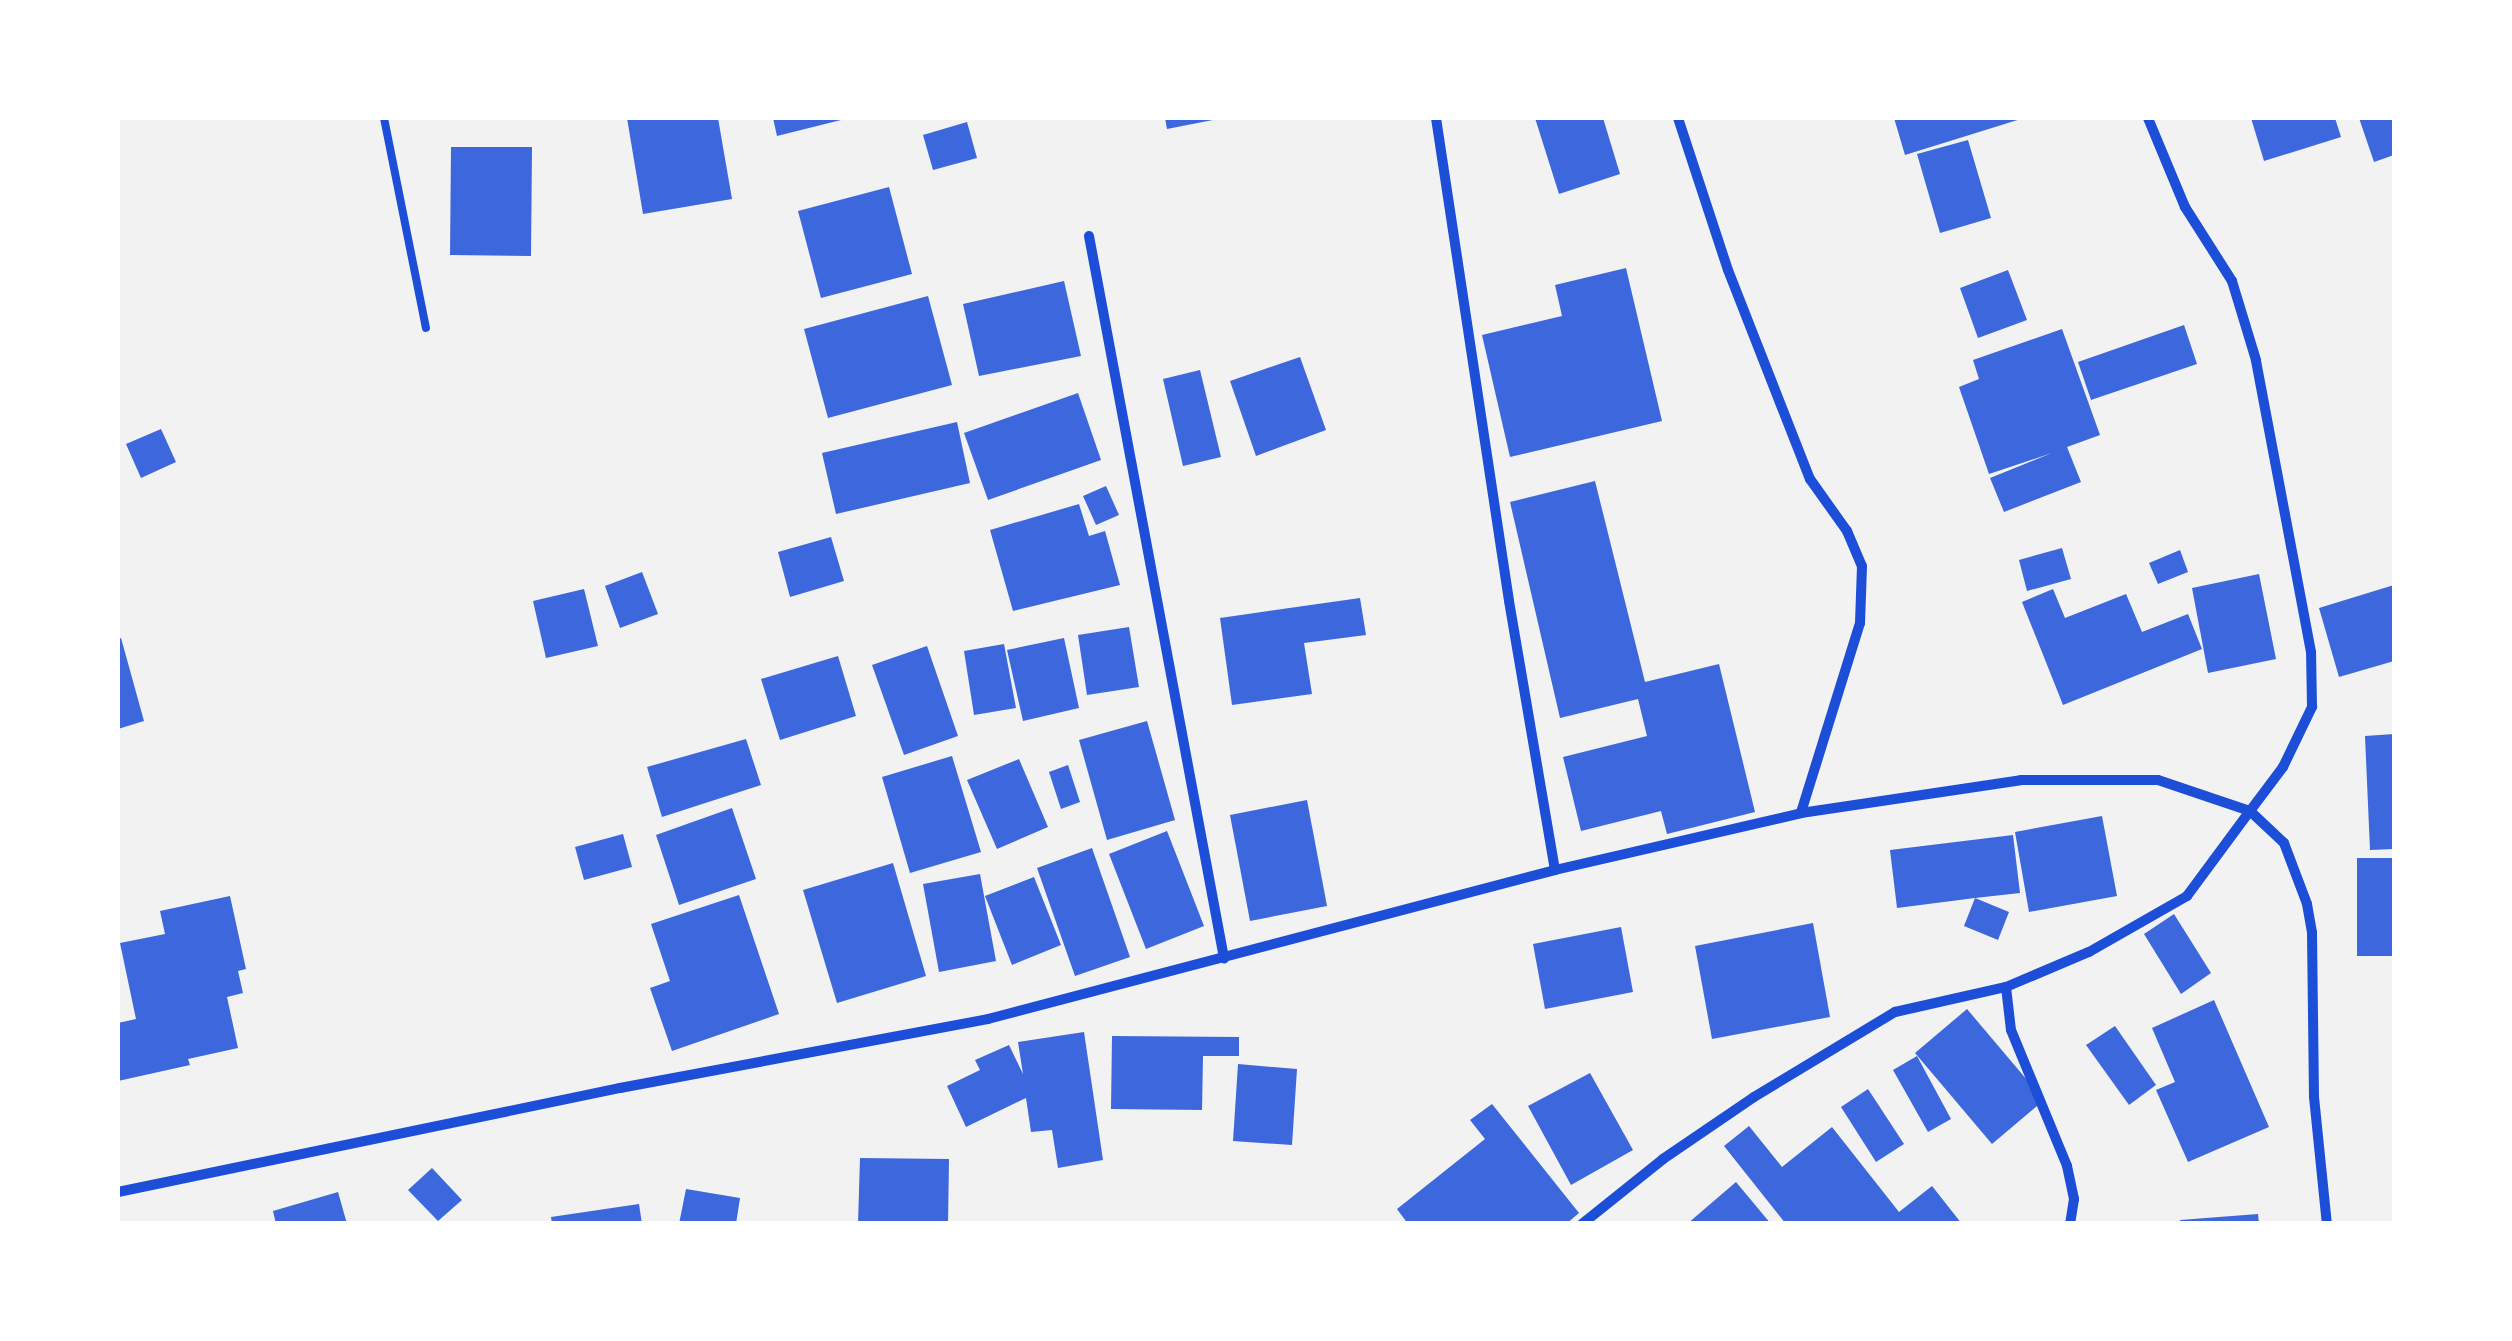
<!DOCTYPE html>
<style>
body{margin:0}
#map{position:relative;width:2512px;height:1341px;overflow:hidden;background:#f2f2f2;font-family:Manrope,sans-serif}
div>[style]{position:absolute}
[style*='--x']{left:calc(var(--x)*1px);top:calc(var(--y)*1px);width:calc(var(--w)*1px);rotate:calc(var(--a)*1deg)}
.building>*{inset:0;background:#3d67dc}
.service>*{height:8px;margin:-4px;padding:0 4px;transform-origin:4px;border-radius:4px;background:#1d4ed8}
.minor>*{height:10px;margin:-5px;padding:0 5px;transform-origin:5px;border-radius:5px;background:#1d4ed8}
span{translate:-50% -50%;white-space:nowrap;text-align:center;line-height:1.15;-webkit-text-stroke:10px #fff;paint-order:stroke}
.frame{position:absolute;inset:0;border:120px solid #fff;pointer-events:none}
</style>
<div id="map">
<div class="building">
<div style="clip-path:polygon(627px 118px,718px 118px,732px 199px,643px 214px)"></div>
<div style="clip-path:polygon(773px 118px,845px 118px,845px 119px,777px 136px)"></div>
<div style="clip-path:polygon(1165px 118px,1218px 118px,1218px 119px,1167px 129px)"></div>
<div style="clip-path:polygon(1535px 118px,1603px 118px,1620px 174px,1559px 194px)"></div>
<div style="clip-path:polygon(1894px 118px,2024px 118px,1905px 155px)"></div>
<div style="clip-path:polygon(2251px 118px,2335px 118px,2341px 137px,2264px 161px)"></div>
<div style="clip-path:polygon(2359px 118px,2394px 118px,2394px 155px,2374px 162px)"></div>
<div style="clip-path:polygon(967px 122px,977px 158px,933px 170px,923px 135px)"></div>
<div style="clip-path:polygon(1968px 140px,1991px 218px,1940px 233px,1917px 154px)"></div>
<div style="clip-path:polygon(451px 147px,532px 147px,531px 256px,450px 255px)"></div>
<div style="clip-path:polygon(889px 187px,912px 274px,821px 298px,798px 211px)"></div>
<div style="clip-path:polygon(1626px 268px,1662px 421px,1510px 457px,1482px 335px,1562px 316px,1555px 285px)"></div>
<div style="clip-path:polygon(2008px 270px,2027px 320px,1978px 338px,1960px 288px)"></div>
<div style="clip-path:polygon(1064px 281px,1081px 356px,979px 376px,963px 304px)"></div>
<div style="clip-path:polygon(928px 296px,952px 385px,828px 418px,804px 329px)"></div>
<div style="clip-path:polygon(2184px 325px,2197px 364px,2091px 400px,2078px 362px)"></div>
<div style="clip-path:polygon(2062px 329px,2100px 435px,2067px 447px,2081px 482px,2004px 512px,1990px 478px,2052px 453px,1989px 474px,1959px 387px,1979px 379px,1973px 360px)"></div>
<div style="clip-path:polygon(1300px 357px,1326px 430px,1256px 456px,1230px 381px)"></div>
<div style="clip-path:polygon(1200px 370px,1221px 457px,1183px 466px,1163px 379px)"></div>
<div style="clip-path:polygon(1078px 393px,1101px 460px,988px 500px,964px 433px)"></div>
<div style="clip-path:polygon(957px 422px,970px 483px,836px 514px,822px 453px)"></div>
<div style="clip-path:polygon(161px 429px,176px 462px,141px 478px,126px 444px)"></div>
<div style="clip-path:polygon(1595px 481px,1645px 682px,1719px 664px,1755px 812px,1667px 834px,1661px 811px,1581px 831px,1563px 757px,1647px 736px,1638px 699px,1560px 718px,1510px 502px)"></div>
<div style="clip-path:polygon(1106px 486px,1119px 515px,1096px 525px,1083px 496px)"></div>
<div style="clip-path:polygon(1079px 504px,1089px 536px,1105px 531px,1120px 585px,1013px 611px,990px 530px)"></div>
<div style="clip-path:polygon(831px 537px,844px 581px,790px 597px,778px 552px)"></div>
<div style="clip-path:polygon(2062px 548px,2071px 579px,2027px 591px,2019px 560px)"></div>
<div style="clip-path:polygon(2180px 550px,2188px 572px,2158px 584px,2149px 563px)"></div>
<div style="clip-path:polygon(642px 572px,658px 614px,620px 628px,605px 586px)"></div>
<div style="clip-path:polygon(2259px 574px,2276px 659px,2208px 673px,2192px 588px)"></div>
<div style="clip-path:polygon(2394px 585px,2394px 661px,2339px 677px,2319px 608px)"></div>
<div style="clip-path:polygon(584px 589px,598px 646px,546px 658px,533px 601px)"></div>
<div style="clip-path:polygon(2053px 589px,2065px 618px,2126px 594px,2142px 632px,2188px 614px,2202px 649px,2063px 705px,2022px 602px)"></div>
<div style="clip-path:polygon(1360px 598px,1366px 635px,1304px 643px,1312px 694px,1232px 705px,1220px 618px)"></div>
<div style="clip-path:polygon(1129px 627px,1139px 687px,1087px 695px,1078px 635px)"></div>
<div style="clip-path:polygon(121px 638px,144px 721px,118px 729px,118px 639px)"></div>
<div style="clip-path:polygon(1064px 638px,1079px 708px,1023px 721px,1007px 650px)"></div>
<div style="clip-path:polygon(1004px 644px,1016px 708px,974px 715px,964px 651px)"></div>
<div style="clip-path:polygon(927px 646px,958px 736px,904px 755px,872px 665px)"></div>
<div style="clip-path:polygon(838px 656px,856px 716px,780px 740px,761px 679px)"></div>
<div style="clip-path:polygon(1147px 721px,1175px 820px,1107px 840px,1079px 740px)"></div>
<div style="clip-path:polygon(2394px 734px,2394px 849px,2370px 850px,2365px 736px)"></div>
<div style="clip-path:polygon(746px 739px,761px 785px,662px 817px,647px 767px)"></div>
<div style="clip-path:polygon(952px 756px,981px 852px,910px 873px,882px 777px)"></div>
<div style="clip-path:polygon(1019px 759px,1048px 827px,997px 849px,967px 780px)"></div>
<div style="clip-path:polygon(1068px 765px,1080px 802px,1061px 809px,1049px 772px)"></div>
<div style="clip-path:polygon(1307px 800px,1327px 906px,1250px 921px,1230px 815px)"></div>
<div style="clip-path:polygon(732px 808px,756px 879px,679px 905px,656px 835px)"></div>
<div style="clip-path:polygon(2102px 816px,2117px 896px,2029px 912px,2015px 832px)"></div>
<div style="clip-path:polygon(1167px 831px,1204px 926px,1146px 949px,1109px 854px)"></div>
<div style="clip-path:polygon(623px 834px,632px 867px,584px 880px,575px 847px)"></div>
<div style="clip-path:polygon(2013px 835px,2020px 893px,1975px 898px,2009px 912px,1998px 940px,1964px 926px,1975px 898px,1897px 908px,1890px 850px)"></div>
<div style="clip-path:polygon(1092px 848px,1130px 957px,1075px 976px,1037px 868px)"></div>
<div style="clip-path:polygon(2357px 858px,2394px 858px,2394px 956px,2357px 956px)"></div>
<div style="clip-path:polygon(893px 863px,926px 976px,837px 1003px,803px 890px)"></div>
<div style="clip-path:polygon(980px 874px,996px 961px,939px 972px,923px 884px)"></div>
<div style="clip-path:polygon(1034px 877px,1061px 945px,1012px 965px,985px 896px)"></div>
<div style="clip-path:polygon(739px 895px,779px 1014px,672px 1051px,650px 988px,670px 981px,651px 924px)"></div>
<div style="clip-path:polygon(230px 896px,246px 969px,238px 971px,243px 993px,227px 997px,238px 1048px,188px 1059px,190px 1065px,118px 1081px,118px 1023px,136px 1019px,120px 943px,165px 934px,160px 911px)"></div>
<div style="clip-path:polygon(2174px 914px,2211px 973px,2181px 994px,2144px 934px)"></div>
<div style="clip-path:polygon(1813px 923px,1830px 1017px,1712px 1039px,1695px 946px)"></div>
<div style="clip-path:polygon(1621px 927px,1633px 992px,1545px 1009px,1533px 944px)"></div>
<div style="clip-path:polygon(2214px 1000px,2269px 1127px,2188px 1162px,2156px 1090px,2175px 1082px,2152px 1028px)"></div>
<div style="clip-path:polygon(1967px 1009px,2044px 1100px,1992px 1144px,1915px 1053px)"></div>
<div style="clip-path:polygon(2115px 1026px,2156px 1085px,2129px 1105px,2086px 1045px)"></div>
<div style="clip-path:polygon(1084px 1032px,1103px 1160px,1058px 1168px,1052px 1130px,1031px 1132px,1026px 1098px,966px 1127px,947px 1086px,980px 1070px,975px 1060px,1009px 1045px,1023px 1074px,1018px 1042px)"></div>
<div style="clip-path:polygon(1112px 1036px,1239px 1037px,1239px 1056px,1203px 1056px,1202px 1110px,1111px 1109px)"></div>
<div style="clip-path:polygon(1917px 1056px,1951px 1119px,1928px 1132px,1893px 1070px)"></div>
<div style="clip-path:polygon(1238px 1064px,1297px 1069px,1292px 1145px,1233px 1141px)"></div>
<div style="clip-path:polygon(1590px 1073px,1633px 1150px,1571px 1185px,1528px 1106px)"></div>
<div style="clip-path:polygon(1868px 1089px,1904px 1144px,1876px 1162px,1841px 1107px)"></div>
<div style="clip-path:polygon(1492px 1104px,1579px 1213px,1566px 1224px,1408px 1224px,1397px 1209px,1485px 1139px,1470px 1120px)"></div>
<div style="clip-path:polygon(1749px 1126px,1782px 1167px,1832px 1127px,1899px 1212px,1932px 1186px,1962px 1224px,1786px 1224px,1724px 1146px)"></div>
<div style="clip-path:polygon(860px 1158px,949px 1159px,948px 1224px,858px 1224px)"></div>
<div style="clip-path:polygon(432px 1168px,462px 1200px,438px 1221px,408px 1190px)"></div>
<div style="clip-path:polygon(1736px 1182px,1771px 1224px,1687px 1224px)"></div>
<div style="clip-path:polygon(686px 1189px,740px 1198px,736px 1224px,679px 1224px)"></div>
<div style="clip-path:polygon(338px 1192px,347px 1224px,276px 1224px,273px 1211px)"></div>
<div style="clip-path:polygon(639px 1204px,642px 1224px,552px 1224px,551px 1217px)"></div>
<div style="clip-path:polygon(2258px 1214px,2259px 1224px,2181px 1224px,2180px 1220px)"></div>
</div>
<div class="service">
<div style="--x:384;--y:118;--w:214;--a:78.7"></div>
</div>
<div class="minor">
<div style="--x:1436;--y:118;--w:488;--a:81.4"></div>
<div style="--x:1509;--y:601;--w:273;--a:80.3"></div>
<div style="--x:1678;--y:118;--w:160;--a:71.8"></div>
<div style="--x:1728;--y:270;--w:225;--a:68.6"></div>
<div style="--x:1810;--y:479;--w:64;--a:54.6"></div>
<div style="--x:1847;--y:531;--w:38;--a:67"></div>
<div style="--x:1862;--y:566;--w:57;--a:92"></div>
<div style="--x:1860;--y:623;--w:199;--a:107.3"></div>
<div style="--x:1089;--y:236;--w:735;--a:79.41"></div>
<div style="--x:2006;--y:987;--w:90;--a:-22.9"></div>
<div style="--x:2089;--y:952;--w:113;--a:-29.7"></div>
<div style="--x:2187;--y:896;--w:106;--a:-53.5"></div>
<div style="--x:2250;--y:811;--w:47;--a:43.3"></div>
<div style="--x:2284;--y:843;--w:65;--a:69.3"></div>
<div style="--x:2307;--y:904;--w:29;--a:80"></div>
<div style="--x:2312;--y:933;--w:164;--a:89.3"></div>
<div style="--x:2314;--y:1097;--w:128;--a:84.2"></div>
<div style="--x:118;--y:1192;--w:513;--a:-11.7"></div>
<div style="--x:620;--y:1088;--w:374;--a:-10.6"></div>
<div style="--x:988;--y:1019;--w:586;--a:-14.72"></div>
<div style="--x:1555;--y:870;--w:253;--a:-13"></div>
<div style="--x:1801;--y:813;--w:222;--a:-8.5"></div>
<div style="--x:2021;--y:780;--w:137;--a:0"></div>
<div style="--x:2158;--y:780;--w:97;--a:18.6"></div>
<div style="--x:2250;--y:811;--w:55;--a:-53.1"></div>
<div style="--x:2283;--y:767;--w:67;--a:-64.2"></div>
<div style="--x:2312;--y:707;--w:55;--a:-91"></div>
<div style="--x:2311;--y:652;--w:297;--a:-100.7"></div>
<div style="--x:2256;--y:360;--w:83;--a:-106.9"></div>
<div style="--x:2232;--y:281;--w:88;--a:-122.4"></div>
<div style="--x:2185;--y:207;--w:96;--a:-112.6"></div>
<div style="--x:1582;--y:1224;--w:104;--a:-38.7"></div>
<div style="--x:1663;--y:1159;--w:110;--a:-34.3"></div>
<div style="--x:1754;--y:1097;--w:165;--a:-31.1"></div>
<div style="--x:1895;--y:1012;--w:114;--a:-12.7"></div>
<div style="--x:2006;--y:987;--w:43;--a:83.4"></div>
<div style="--x:2011;--y:1030;--w:147;--a:67.6"></div>
<div style="--x:2067;--y:1166;--w:34;--a:78"></div>
<div style="--x:2074;--y:1199;--w:25;--a:99"></div>
</div>
<div class="frame"></div>
</div>
